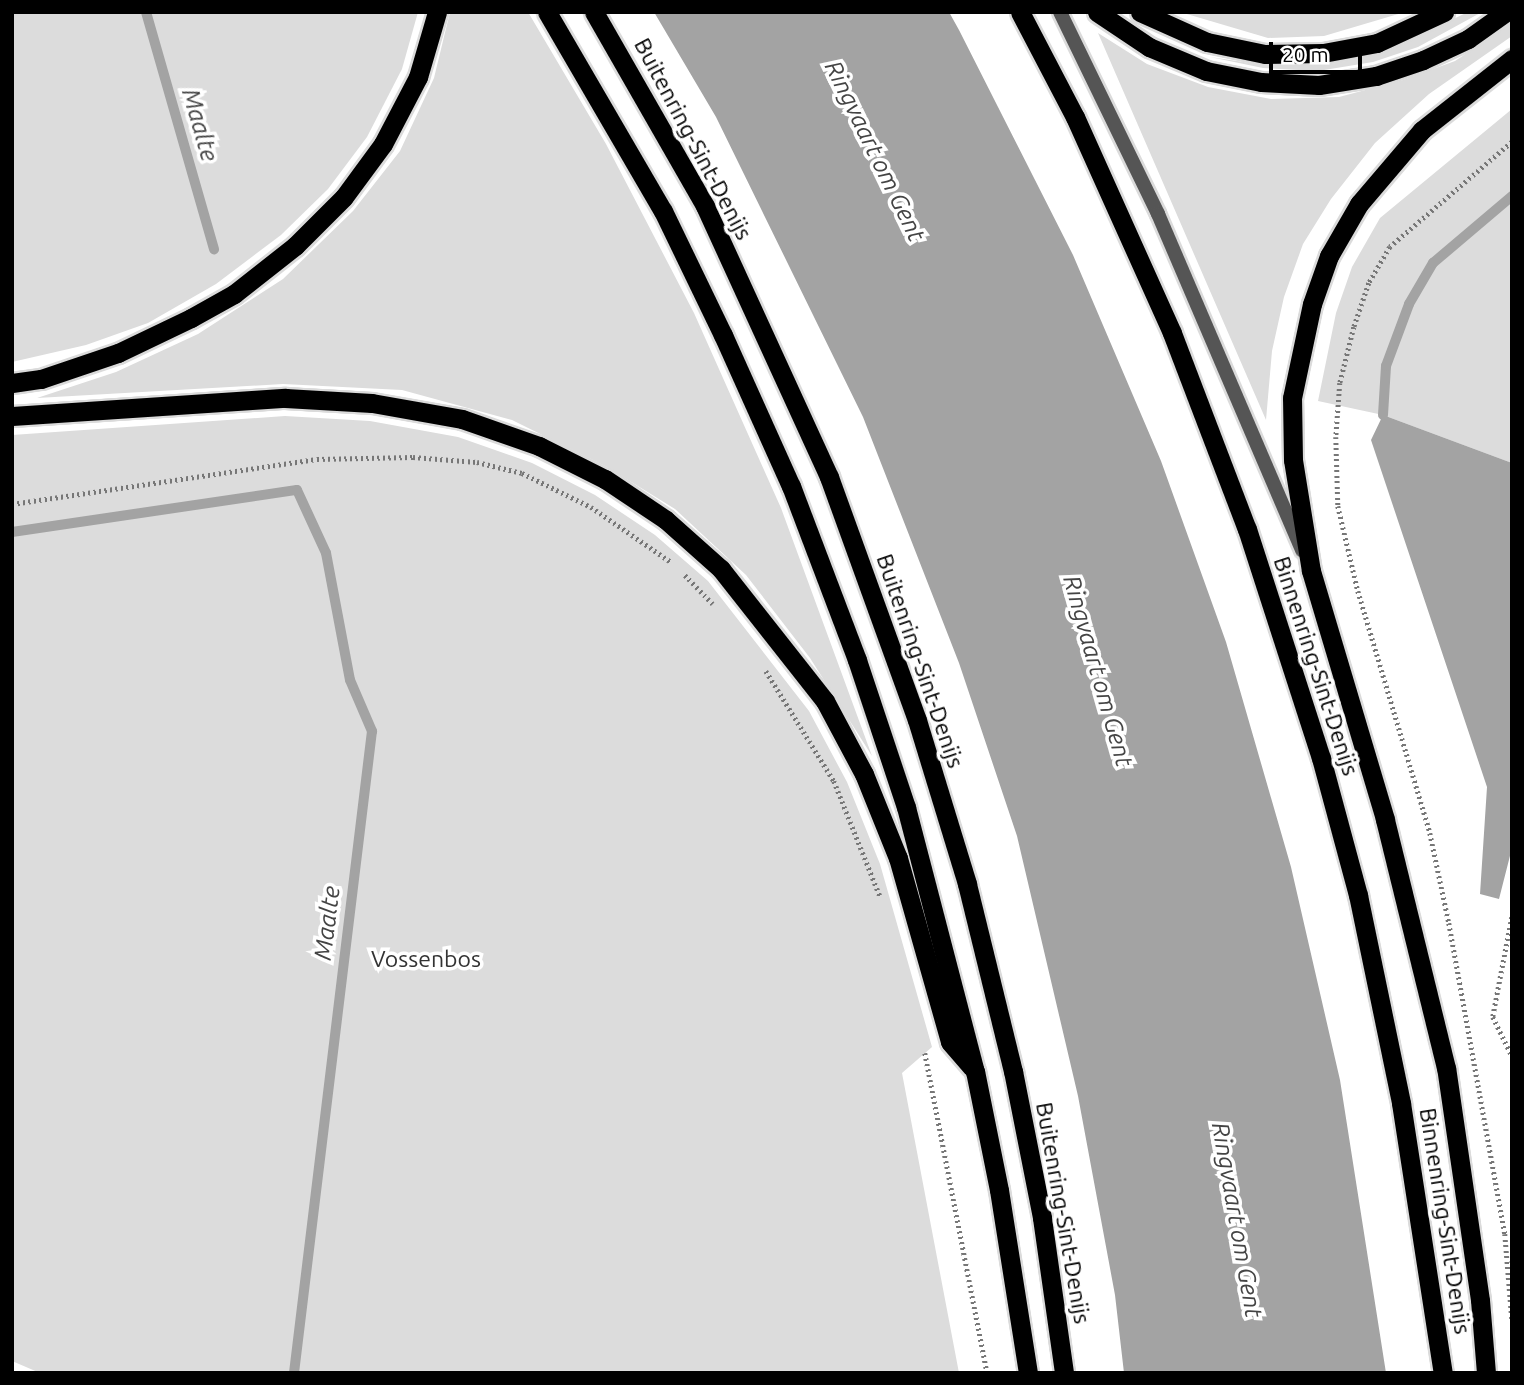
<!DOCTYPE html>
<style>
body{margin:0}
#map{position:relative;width:1524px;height:1385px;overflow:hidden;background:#fff;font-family:Ubuntu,sans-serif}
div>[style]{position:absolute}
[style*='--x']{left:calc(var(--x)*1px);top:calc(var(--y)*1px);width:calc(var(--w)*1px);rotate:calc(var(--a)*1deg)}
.green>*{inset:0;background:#dcdcdc}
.water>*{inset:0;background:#a3a3a3}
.stream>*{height:10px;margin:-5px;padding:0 5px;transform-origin:5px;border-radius:5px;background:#a3a3a3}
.path>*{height:4.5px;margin-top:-2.25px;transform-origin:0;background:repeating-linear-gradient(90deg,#777 0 2px,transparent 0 5.5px)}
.roads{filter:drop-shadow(2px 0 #dbdbdb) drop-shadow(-2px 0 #dbdbdb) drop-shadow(0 2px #dbdbdb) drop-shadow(0 -2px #dbdbdb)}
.service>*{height:14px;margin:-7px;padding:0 7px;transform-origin:7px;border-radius:7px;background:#555}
.trunk>*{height:19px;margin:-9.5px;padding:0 9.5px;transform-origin:9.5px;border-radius:9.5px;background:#000}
span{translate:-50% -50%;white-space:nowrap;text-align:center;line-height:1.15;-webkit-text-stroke:7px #fff;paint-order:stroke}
.street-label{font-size:23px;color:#000}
.park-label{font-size:23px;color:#333}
.water-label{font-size:24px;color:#444;font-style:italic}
.frame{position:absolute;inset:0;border:14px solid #000;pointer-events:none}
.scale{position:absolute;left:1269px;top:42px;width:93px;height:32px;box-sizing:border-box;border:4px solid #000;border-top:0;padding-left:9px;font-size:21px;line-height:24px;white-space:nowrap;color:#000;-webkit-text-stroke:5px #fff;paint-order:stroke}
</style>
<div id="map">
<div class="green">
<div style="clip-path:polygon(12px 12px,418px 12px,402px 69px,367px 137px,328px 189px,281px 235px,216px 284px,148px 323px,86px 345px,12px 362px)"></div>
<div style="clip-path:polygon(450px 12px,528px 12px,606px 144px,694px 313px,781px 508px,872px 756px,810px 658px,746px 575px,675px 509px,607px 467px,512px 420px,402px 390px,283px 384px,37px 398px,116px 372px,198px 334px,283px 279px,353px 211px,400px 151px,434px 78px)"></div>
<div style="clip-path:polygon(1180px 12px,1405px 12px,1324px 36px,1268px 38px)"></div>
<div style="clip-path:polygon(1468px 12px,1482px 12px,1418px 47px,1373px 62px,1318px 71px,1263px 68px,1210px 57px,1264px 65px,1325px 65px,1380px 54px)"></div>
<div style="clip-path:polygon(1510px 24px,1512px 36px,1429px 94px,1375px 143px,1331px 199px,1303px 244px,1284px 297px,1272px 351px,1266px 420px,1098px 33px,1147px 64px,1208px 87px,1271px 99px,1339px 97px,1403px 80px,1455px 61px)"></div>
<div style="clip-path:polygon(1512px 109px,1512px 463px,1383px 415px,1318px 401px,1336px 313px,1352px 267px,1380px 218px)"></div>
<div style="clip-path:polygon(285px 416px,370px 421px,458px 437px,532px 463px,595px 495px,655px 535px,708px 581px,809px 711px,847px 782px,880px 864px,932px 1047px,902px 1073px,959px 1373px,40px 1373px,12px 1361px,12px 435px)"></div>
</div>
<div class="water">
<div style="clip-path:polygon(654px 12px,949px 12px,959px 30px,1073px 255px,1161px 461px,1226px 642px,1291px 867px,1340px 1080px,1386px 1373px,1124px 1373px,1115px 1295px,1078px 1096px,1017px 836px,959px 663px,863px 417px,716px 117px)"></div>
<div style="clip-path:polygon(1383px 415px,1512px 463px,1512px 848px,1499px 899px,1480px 894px,1487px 787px,1371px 440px)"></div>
</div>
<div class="stream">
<div style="--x:146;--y:12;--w:247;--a:74"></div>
<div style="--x:1383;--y:415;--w:49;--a:-86.5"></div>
<div style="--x:1386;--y:366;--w:66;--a:-69.6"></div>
<div style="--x:1409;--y:304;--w:48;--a:-59.7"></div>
<div style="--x:1433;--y:263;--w:104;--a:-40.3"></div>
<div style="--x:12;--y:532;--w:288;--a:-8.4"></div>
<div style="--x:297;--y:490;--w:69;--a:65.3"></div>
<div style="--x:326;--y:553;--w:129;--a:79.3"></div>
<div style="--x:350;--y:680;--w:56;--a:66.7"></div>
<div style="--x:372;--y:731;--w:647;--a:96.93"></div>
</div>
<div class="path">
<div style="--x:1512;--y:142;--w:161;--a:139.3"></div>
<div style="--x:1390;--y:247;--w:42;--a:120.3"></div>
<div style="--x:1369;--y:283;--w:46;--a:108.8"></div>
<div style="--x:1354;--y:327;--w:58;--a:104"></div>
<div style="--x:1340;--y:383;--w:54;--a:94.2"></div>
<div style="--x:1336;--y:437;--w:69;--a:88.3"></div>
<div style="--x:1338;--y:506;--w:87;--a:76.8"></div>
<div style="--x:1358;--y:591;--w:252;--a:73.4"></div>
<div style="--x:1430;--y:833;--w:92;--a:78.1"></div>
<div style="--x:1449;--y:923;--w:316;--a:79.8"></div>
<div style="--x:1505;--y:1234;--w:86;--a:85.3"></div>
<div style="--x:12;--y:504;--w:308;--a:-8.4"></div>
<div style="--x:317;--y:459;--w:96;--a:-1.2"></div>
<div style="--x:413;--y:457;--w:64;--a:4.5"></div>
<div style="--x:477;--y:462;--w:46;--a:13.7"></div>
<div style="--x:522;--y:473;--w:77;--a:26.2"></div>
<div style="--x:591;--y:507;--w:97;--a:34.5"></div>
<div style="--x:685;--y:575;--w:40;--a:46"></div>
<div style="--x:766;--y:671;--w:129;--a:58.3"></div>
<div style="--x:834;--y:781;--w:124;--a:68.2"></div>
<div style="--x:1512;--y:917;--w:102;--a:100.8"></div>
<div style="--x:1493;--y:1017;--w:43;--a:64"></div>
<div style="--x:925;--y:1053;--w:326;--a:79"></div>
</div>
<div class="roads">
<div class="service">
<div style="--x:1060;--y:12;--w:225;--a:64.1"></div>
<div style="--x:1158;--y:214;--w:366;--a:66.8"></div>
</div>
<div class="trunk">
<div style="--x:547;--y:12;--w:230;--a:59.8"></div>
<div style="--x:663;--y:211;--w:138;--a:64.2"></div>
<div style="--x:723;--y:335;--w:166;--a:65.8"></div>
<div style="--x:791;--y:486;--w:186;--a:69.2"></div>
<div style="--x:857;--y:660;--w:155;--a:71.6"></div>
<div style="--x:906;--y:807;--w:273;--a:75.4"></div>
<div style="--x:975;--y:1071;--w:121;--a:78.6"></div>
<div style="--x:999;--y:1190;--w:185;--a:81"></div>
<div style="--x:594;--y:12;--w:224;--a:60.2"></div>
<div style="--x:705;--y:206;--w:298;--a:65.4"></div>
<div style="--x:829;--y:477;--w:258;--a:70.1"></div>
<div style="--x:917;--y:720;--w:171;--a:73"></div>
<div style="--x:967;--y:884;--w:193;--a:76.2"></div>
<div style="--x:1013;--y:1071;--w:150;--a:78.8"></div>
<div style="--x:1042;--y:1218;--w:157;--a:81.9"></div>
<div style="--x:1020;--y:12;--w:119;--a:62.4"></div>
<div style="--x:1075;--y:117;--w:237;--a:65.8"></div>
<div style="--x:1172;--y:333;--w:210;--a:69.1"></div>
<div style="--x:1247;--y:529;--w:241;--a:72.1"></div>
<div style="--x:1321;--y:758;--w:142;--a:74.9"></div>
<div style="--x:1358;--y:895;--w:212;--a:78.3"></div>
<div style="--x:1401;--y:1103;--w:273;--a:81.2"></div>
<div style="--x:1097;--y:12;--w:63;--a:33.9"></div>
<div style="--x:1149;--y:47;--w:62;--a:22.8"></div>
<div style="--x:1206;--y:71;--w:56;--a:11.3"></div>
<div style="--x:1261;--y:82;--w:58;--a:3"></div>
<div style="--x:1319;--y:85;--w:58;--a:-9"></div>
<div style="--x:1376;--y:76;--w:50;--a:-18.8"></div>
<div style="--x:1423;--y:60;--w:50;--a:-25"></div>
<div style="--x:1468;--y:39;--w:47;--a:-35.4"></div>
<div style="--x:1140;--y:12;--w:73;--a:24.1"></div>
<div style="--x:1207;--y:42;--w:59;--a:11.7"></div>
<div style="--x:1265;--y:54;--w:58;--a:-1"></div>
<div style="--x:1323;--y:53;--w:55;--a:-10.5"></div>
<div style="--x:1377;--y:43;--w:74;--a:-24.8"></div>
<div style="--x:12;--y:383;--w:29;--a:-8"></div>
<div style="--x:41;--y:379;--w:81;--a:-18.7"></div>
<div style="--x:118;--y:353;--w:81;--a:-25.6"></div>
<div style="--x:191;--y:318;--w:49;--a:-29.2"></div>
<div style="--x:234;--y:294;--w:78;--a:-38.2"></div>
<div style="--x:295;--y:246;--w:69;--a:-45"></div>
<div style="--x:344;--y:197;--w:66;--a:-53.7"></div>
<div style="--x:383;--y:144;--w:76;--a:-62.4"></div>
<div style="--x:418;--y:77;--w:68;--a:-73.7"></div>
<div style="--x:12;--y:416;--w:274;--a:-3.8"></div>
<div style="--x:285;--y:398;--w:87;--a:3.3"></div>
<div style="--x:372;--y:403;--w:91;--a:10.1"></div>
<div style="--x:462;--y:419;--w:82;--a:19.3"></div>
<div style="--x:539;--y:446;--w:74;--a:26.6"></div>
<div style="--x:605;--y:479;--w:73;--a:33.9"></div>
<div style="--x:666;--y:520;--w:74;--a:41.7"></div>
<div style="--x:721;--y:569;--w:168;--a:51.8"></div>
<div style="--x:825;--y:701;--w:83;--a:61.9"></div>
<div style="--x:864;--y:774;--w:91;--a:68"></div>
<div style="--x:898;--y:858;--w:191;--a:74.2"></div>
<div style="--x:950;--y:1042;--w:33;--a:49"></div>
<div style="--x:1486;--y:1373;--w:73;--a:-94.7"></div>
<div style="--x:1480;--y:1300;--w:234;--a:-98.3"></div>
<div style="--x:1446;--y:1068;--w:256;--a:-103.8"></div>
<div style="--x:1385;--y:819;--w:259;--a:-106.6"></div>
<div style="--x:1311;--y:571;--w:112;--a:-99.2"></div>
<div style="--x:1293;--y:460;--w:62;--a:-90.9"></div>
<div style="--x:1292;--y:398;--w:96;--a:-78"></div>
<div style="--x:1312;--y:304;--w:51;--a:-70.5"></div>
<div style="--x:1329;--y:256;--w:60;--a:-60"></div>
<div style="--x:1359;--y:204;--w:97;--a:-49.6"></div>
<div style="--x:1422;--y:130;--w:115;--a:-38.3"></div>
</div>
</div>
<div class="street-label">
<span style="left:693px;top:139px;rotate:62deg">Buitenring-Sint-Denijs</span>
<span style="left:920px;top:661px;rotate:71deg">Buitenring-Sint-Denijs</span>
<span style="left:1316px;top:666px;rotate:72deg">Binnenring-Sint-Denijs</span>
<span style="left:1063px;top:1213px;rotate:80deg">Buitenring-Sint-Denijs</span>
<span style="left:1445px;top:1221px;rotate:81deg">Binnenring-Sint-Denijs</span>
</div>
<div class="park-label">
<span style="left:426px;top:959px">Vossenbos</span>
</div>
<div class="water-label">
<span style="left:200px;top:125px;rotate:74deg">Maalte</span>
<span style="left:875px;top:151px;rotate:64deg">Ringvaart om Gent</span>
<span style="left:1098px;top:671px;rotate:74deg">Ringvaart om Gent</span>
<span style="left:327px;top:923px;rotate:-83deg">Maalte</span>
<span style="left:1237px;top:1220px;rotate:80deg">Ringvaart om Gent</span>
</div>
<div class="frame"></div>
<div class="scale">20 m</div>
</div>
